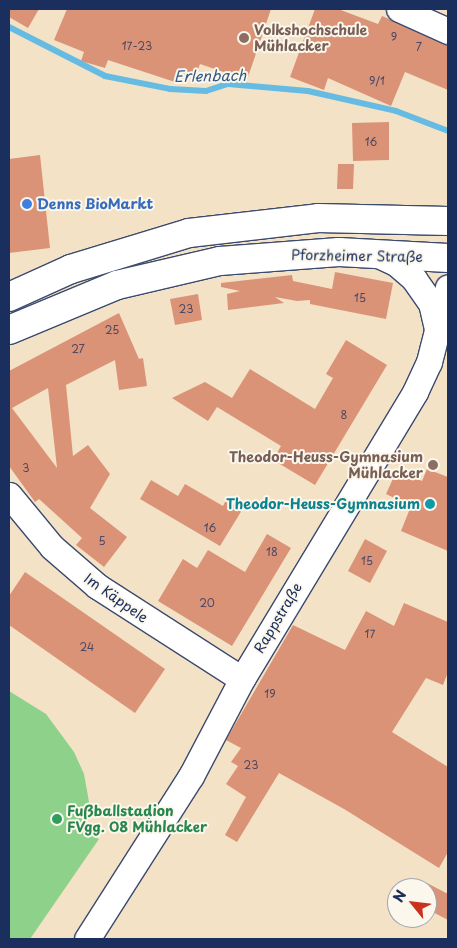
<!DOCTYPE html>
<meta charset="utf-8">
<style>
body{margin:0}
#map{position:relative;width:457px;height:948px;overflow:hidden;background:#f3e2c6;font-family:"Playpen Sans",sans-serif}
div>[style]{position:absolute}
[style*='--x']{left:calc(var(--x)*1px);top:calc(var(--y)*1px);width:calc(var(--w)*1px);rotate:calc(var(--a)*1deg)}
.green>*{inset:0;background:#8dd18a}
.stream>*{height:6px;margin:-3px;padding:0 3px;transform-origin:3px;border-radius:3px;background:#66bbe3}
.building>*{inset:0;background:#db9377}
.roads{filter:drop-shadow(1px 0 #3b4a6e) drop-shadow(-1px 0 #3b4a6e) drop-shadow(0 1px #3b4a6e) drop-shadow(0 -1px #3b4a6e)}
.minor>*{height:25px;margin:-12.5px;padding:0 12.5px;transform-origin:12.5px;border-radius:12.5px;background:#fff}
.major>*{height:28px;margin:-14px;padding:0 14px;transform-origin:14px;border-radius:14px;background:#fff}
.dots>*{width:14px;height:14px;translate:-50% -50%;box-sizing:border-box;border:2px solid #fbf7ec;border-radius:50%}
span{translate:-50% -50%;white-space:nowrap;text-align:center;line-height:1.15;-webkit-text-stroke:4px #fbf7ec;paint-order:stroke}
.number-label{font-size:11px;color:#4b4864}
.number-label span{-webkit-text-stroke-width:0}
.education-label{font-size:14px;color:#785e54;font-weight:700}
.left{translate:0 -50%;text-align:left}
.right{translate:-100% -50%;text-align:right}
.shop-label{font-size:14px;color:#366cbe;font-weight:700}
.street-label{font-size:14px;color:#1b2f5e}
.culture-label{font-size:14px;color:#0d838f;font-weight:700}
.leisure-label{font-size:14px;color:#27864d;font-weight:700}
.water-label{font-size:15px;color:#325986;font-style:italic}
.frame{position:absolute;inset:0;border:10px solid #1b2f5e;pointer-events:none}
.north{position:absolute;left:387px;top:878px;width:50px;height:50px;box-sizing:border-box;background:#fbf7ec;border:1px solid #a1a7b3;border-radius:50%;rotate:299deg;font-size:14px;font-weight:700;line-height:20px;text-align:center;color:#1b2f5e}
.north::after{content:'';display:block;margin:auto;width:18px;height:22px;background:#c8321e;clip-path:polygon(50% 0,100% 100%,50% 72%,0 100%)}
</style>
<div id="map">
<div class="green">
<div style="clip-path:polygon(9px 691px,46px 714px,74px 752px,84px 774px,89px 802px,86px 831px,99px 839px,30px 939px,9px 939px)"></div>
</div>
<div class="stream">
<div style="--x:9;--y:27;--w:108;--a:27"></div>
<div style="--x:105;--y:76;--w:66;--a:11.3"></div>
<div style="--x:170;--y:89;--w:36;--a:3"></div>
<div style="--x:206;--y:91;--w:23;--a:-18"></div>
<div style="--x:228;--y:84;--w:80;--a:5"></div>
<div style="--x:308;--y:91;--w:90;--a:12.8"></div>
<div style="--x:396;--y:111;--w:56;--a:21"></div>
</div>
<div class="building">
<div style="clip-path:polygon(9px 9px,39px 9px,28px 28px,9px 17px)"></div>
<div style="clip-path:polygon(67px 9px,271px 9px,247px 80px,200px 64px,196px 75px,186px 71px,181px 84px,108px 60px,105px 68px,81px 61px,84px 52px,54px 40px)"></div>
<div style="clip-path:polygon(315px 9px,338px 9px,378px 24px,382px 16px,448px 45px,448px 90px,405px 72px,391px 106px,328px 78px,324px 90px,290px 77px)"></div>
<div style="clip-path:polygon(389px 122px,389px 160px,353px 161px,352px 123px)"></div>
<div style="clip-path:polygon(40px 155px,50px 248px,9px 253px,9px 159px)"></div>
<div style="clip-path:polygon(338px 164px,354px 164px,353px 189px,337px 189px)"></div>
<div style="clip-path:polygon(335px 272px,393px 283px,386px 319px,310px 304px,310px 300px,297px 301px,275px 297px,284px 303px,228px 310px,227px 294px,240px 291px,221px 287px,221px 283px,292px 275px,293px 281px,332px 289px)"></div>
<div style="clip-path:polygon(198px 294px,202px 320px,175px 325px,170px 299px)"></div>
<div style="clip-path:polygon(evenodd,119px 313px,139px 359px,143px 358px,147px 386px,119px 390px,115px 360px,66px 385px,73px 456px,88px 445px,110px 474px,90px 508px,127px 537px,104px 567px,76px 545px,82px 538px,39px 499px,35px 502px,9px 466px,9px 371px,119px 313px,48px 388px,57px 468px,12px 408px,48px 388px)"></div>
<div style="clip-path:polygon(346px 340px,387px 365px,315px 485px,273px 460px,281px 446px,217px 407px,208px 421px,172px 398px,205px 382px,232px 398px,250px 369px,315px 409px,333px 378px,326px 374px)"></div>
<div style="clip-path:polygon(427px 469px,448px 477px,448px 551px,401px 531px,411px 506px,386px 494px,397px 470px,422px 481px)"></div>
<div style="clip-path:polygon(151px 480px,178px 496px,185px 484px,223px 506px,226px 500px,242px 510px,220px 546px,140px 499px)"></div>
<div style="clip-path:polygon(267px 534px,291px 548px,232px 646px,158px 601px,183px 559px,197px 568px,208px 550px,245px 572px)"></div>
<div style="clip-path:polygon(365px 539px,387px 551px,370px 583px,348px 571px)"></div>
<div style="clip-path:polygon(25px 572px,165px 669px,135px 713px,9px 625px,9px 596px)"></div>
<div style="clip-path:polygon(404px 603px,448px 622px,448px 672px,443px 685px,426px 678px,392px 732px,448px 767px,448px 852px,439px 868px,344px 809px,279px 773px,237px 842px,225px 835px,246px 797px,226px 784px,238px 766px,231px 762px,241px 748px,226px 740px,293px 625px,345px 650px,366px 611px,394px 626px)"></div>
<div style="clip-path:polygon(427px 883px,448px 894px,448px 920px,427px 909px)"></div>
</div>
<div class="roads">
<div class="minor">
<div style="--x:399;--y:9;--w:54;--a:24.2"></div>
<div style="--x:376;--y:254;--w:23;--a:25"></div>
<div style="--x:397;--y:264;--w:23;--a:41"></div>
<div style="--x:414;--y:279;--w:29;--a:55"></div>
<div style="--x:431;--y:303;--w:27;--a:77"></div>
<div style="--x:9;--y:495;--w:67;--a:50.4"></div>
<div style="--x:52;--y:547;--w:60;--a:40.9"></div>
<div style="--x:97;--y:586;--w:172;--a:32.7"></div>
<div style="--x:87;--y:939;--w:193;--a:-57.5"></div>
<div style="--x:191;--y:776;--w:110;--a:-62.3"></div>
<div style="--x:242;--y:679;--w:335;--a:-58.9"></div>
<div style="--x:415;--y:392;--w:33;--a:-65"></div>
<div style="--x:429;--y:362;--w:77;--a:-75.8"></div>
</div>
<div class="major">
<div style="--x:9;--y:297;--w:68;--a:-24.3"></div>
<div style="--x:71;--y:269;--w:123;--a:-17"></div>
<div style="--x:189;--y:233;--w:130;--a:-6.6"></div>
<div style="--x:318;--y:218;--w:130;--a:1.3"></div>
<div style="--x:9;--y:330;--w:117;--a:-22.6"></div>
<div style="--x:117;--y:285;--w:106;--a:-13.1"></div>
<div style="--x:220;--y:261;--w:119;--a:-4.3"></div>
<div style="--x:339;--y:252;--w:109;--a:3.2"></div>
</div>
</div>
<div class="dots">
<div style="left:244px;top:38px;background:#8d6e63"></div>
<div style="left:27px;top:204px;background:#3f7fe0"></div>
<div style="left:433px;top:465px;background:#8d6e63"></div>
<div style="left:430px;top:504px;background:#0f9aa8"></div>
<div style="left:57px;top:819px;background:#2e9e5b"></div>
</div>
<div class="number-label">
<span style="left:394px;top:37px">9</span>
<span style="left:137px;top:46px">17-23</span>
<span style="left:419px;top:47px">7</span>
<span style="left:377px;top:81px">9/1</span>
<span style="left:371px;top:142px">16</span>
<span style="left:360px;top:298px">15</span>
<span style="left:186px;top:309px">23</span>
<span style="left:112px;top:330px">25</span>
<span style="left:78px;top:349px">27</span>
<span style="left:344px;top:415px">8</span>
<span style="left:26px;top:468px">3</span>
<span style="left:210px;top:528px">16</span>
<span style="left:102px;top:541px">5</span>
<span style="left:272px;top:552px">18</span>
<span style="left:367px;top:561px">15</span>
<span style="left:207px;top:603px">20</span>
<span style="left:370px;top:634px">17</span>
<span style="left:87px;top:647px">24</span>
<span style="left:270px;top:694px">19</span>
<span style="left:251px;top:765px">23</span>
</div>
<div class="education-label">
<span class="left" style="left:254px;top:38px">Volkshochschule<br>Mühlacker</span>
<span class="right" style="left:423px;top:465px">Theodor-Heuss-Gymnasium<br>Mühlacker</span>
</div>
<div class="shop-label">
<span class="left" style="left:37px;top:204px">Denns BioMarkt</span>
</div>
<div class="street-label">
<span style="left:357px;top:256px;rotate:1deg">Pforzheimer Straße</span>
<span style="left:116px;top:598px;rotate:35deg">Im Käppele</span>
<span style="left:278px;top:618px;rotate:-59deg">Rappstraße</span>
</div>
<div class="culture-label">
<span class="right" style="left:420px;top:504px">Theodor-Heuss-Gymnasium</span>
</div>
<div class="leisure-label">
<span class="left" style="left:67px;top:819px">Fußballstadion<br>FVgg. 08 Mühlacker</span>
</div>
<div class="water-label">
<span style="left:210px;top:75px;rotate:-1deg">Erlenbach</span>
</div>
<div class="frame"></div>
<div class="north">N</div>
</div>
